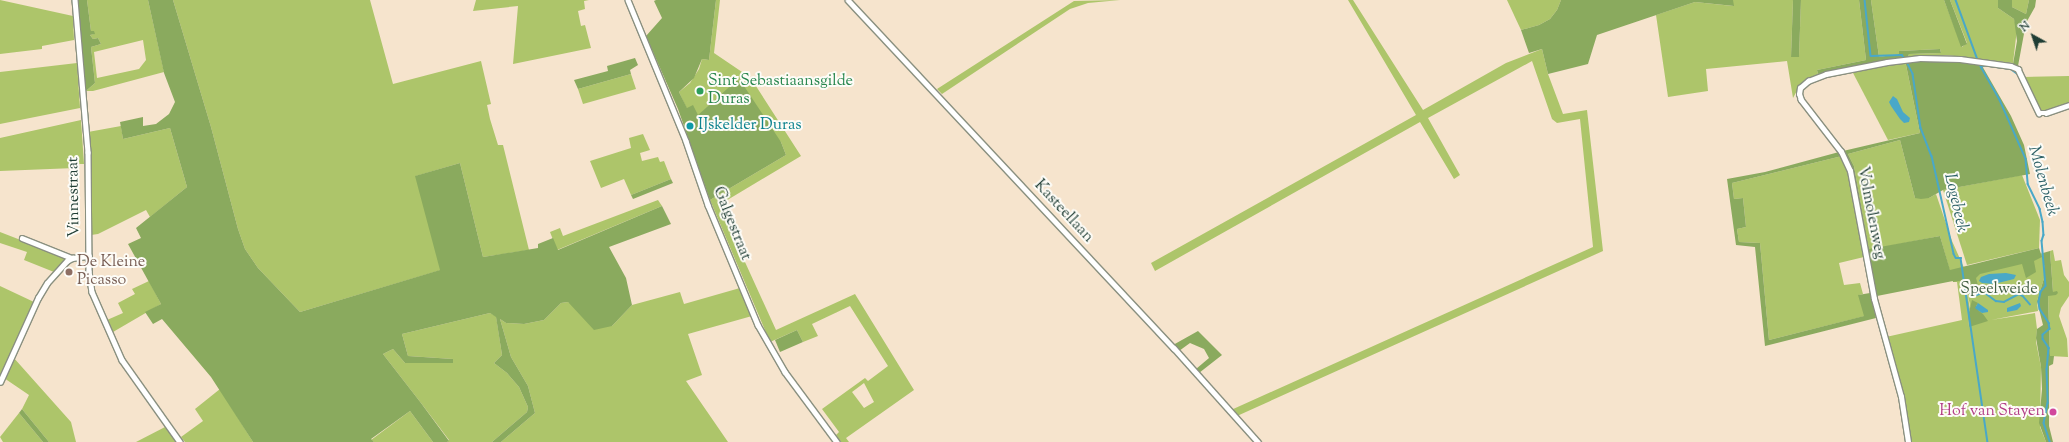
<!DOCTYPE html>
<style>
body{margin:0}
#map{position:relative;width:2069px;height:442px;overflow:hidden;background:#f6e4cd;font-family:"Sorts Mill Goudy",serif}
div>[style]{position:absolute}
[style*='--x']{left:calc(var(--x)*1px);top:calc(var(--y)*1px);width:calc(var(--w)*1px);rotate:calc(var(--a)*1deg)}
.green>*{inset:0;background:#adc56a}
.forest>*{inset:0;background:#8aaa5e}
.water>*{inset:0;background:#49a8c8}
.stream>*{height:1.5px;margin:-0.75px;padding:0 0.75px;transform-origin:0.75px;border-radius:0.75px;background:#49a8c8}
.roads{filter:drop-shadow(1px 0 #8a9080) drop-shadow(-1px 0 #8a9080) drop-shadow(0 1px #8a9080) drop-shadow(0 -1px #8a9080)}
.minor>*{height:4.5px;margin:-2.25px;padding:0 2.25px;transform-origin:2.25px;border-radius:2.25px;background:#fff}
.dots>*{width:11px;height:11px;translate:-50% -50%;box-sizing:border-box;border:2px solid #fdfcf7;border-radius:50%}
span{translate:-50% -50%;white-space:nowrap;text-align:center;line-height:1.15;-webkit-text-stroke:4px #fdfcf7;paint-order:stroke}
.leisure-label{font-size:16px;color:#27864d}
.left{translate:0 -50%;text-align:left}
.culture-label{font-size:16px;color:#0d838f}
.street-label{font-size:16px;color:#1f3d34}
.education-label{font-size:16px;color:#785e54}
.park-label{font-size:16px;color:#425f42}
.hotel-label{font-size:16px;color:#b23c85}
.right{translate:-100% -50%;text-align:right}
.water-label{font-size:17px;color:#2e6268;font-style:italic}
.north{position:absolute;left:2013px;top:16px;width:40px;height:40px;-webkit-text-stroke:3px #fdfcf7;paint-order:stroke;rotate:320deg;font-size:11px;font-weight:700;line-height:16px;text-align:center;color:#1f3d34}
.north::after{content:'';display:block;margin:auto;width:14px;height:18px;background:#1f3d34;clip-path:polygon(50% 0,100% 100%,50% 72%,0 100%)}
</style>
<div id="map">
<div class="green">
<div style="clip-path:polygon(0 0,73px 16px,74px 40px,42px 46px,42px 49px,0 54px)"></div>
<div style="clip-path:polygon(evenodd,87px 0,148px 0,164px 72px,93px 91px,86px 91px,95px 83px,91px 47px,101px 44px,98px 38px,93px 39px,90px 35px,94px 34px,91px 31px,87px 0,143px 40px,146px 60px,139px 69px,97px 78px,94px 52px,143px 40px)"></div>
<div style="clip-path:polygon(173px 0,370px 0,393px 84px,481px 61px,491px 104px,487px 105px,490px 119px,498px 145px,503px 145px,529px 250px,483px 257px,460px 163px,416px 176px,441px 270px,300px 312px,258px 268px,245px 249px,238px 229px,211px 127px)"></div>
<div style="clip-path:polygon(476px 0,589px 0,584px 1px,585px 9px,578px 11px,581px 26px,585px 25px,591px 48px,513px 64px,518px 6px,473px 11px)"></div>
<div style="clip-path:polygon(evenodd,716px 0,720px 0,714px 53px,745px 74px,754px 83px,801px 156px,719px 205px,776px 330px,855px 294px,914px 390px,846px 438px,849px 442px,841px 442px,836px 435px,839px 432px,822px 409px,865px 378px,868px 381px,888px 366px,850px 306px,812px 324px,818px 336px,803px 342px,797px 330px,770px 342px,710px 200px,786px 155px,781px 142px,716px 99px,698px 116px,687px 109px,679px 92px,690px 83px,699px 69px,702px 59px,709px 60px,716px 0,864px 383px,874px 402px,864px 408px,852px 392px,864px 383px)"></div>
<div style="clip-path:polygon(1120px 0,1088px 3px,1070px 9px,942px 94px,937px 89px,1074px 1px)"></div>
<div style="clip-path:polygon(1348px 0,1353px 0,1423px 110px,1506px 63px,1542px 49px,1548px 74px,1563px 114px,1587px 110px,1603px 251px,1237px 416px,1231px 410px,1593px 247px,1580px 119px,1557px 123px,1552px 119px,1532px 61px,1428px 118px,1460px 175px,1454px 179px,1420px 122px,1155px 271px,1151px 263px,1416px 115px)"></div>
<div style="clip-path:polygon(1507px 0,1561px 0,1557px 10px,1550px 19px,1539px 25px,1521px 30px)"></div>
<div style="clip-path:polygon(1733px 0,1793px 0,1791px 57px,1799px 56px,1801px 0,1859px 0,1866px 60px,1817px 70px,1818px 74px,1799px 87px,1793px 98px,1787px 61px,1706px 69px,1708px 91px,1668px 97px,1656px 15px,1695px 2px,1733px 6px)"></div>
<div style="clip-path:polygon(1871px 0,1944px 0,1962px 47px,1967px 43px,1950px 0,1998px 0,1998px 8px,2014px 19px,2017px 29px,2013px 63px,1946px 55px,1908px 57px,1909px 54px,1941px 53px,1940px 49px,1899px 51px,1899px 54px,1879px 57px)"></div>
<div style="clip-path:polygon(2012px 0,2029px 0,2026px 14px,2012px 7px)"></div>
<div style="clip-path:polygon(1905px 60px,1920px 133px,1888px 140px,1852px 71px)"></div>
<div style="clip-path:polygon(77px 63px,80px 108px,0 124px,0 72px)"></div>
<div style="clip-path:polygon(631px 74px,636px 89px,583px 104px,578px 89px)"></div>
<div style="clip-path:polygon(2069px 76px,2069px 103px,2044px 111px,2038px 109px,2024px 77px)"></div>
<div style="clip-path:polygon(81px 120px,84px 164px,75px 164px,75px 168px,0 171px,0 138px)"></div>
<div style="clip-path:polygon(121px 126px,123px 139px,170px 128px,187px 187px,150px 217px,146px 210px,98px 234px,91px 235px,88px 132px)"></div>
<div style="clip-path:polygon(643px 134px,650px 150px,640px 153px,642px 161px,658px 157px,660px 162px,664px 161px,671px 179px,631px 195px,624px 179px,601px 188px,590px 161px,631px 148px,629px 138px)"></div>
<div style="clip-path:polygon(evenodd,1900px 140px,1915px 198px,1929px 198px,1936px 194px,1952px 241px,1965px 270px,2043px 253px,2045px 275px,2037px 301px,2038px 311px,1991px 320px,2035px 313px,2037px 329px,2036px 342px,2041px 367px,2040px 427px,2046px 442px,1910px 442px,1900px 393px,1886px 337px,1962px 320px,1957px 282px,1953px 282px,1940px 236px,1869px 250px,1854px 166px,1848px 154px,1900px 140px,1967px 291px,1974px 324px,1969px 327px,1968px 316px,1970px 309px,1967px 291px)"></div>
<div style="clip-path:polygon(1842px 156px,1847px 165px,1864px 257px,1839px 263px,1844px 285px,1860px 283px,1863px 294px,1859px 295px,1865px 316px,1769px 340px,1760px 243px,1739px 242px,1737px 229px,1746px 227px,1743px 198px,1734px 199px,1732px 183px)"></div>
<div style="clip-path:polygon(2022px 175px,2040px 220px,2039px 248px,1967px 265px,1943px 190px)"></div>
<div style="clip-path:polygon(658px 200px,662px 206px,557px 250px,550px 232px,560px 228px,563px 236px)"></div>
<div style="clip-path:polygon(0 232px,67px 258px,54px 272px,24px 260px,27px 252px,0 243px)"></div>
<div style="clip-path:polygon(2053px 250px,2055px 261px,2061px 260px,2064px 275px,2069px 282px,2069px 296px,2061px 308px,2059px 316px,2067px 339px,2068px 357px,2050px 356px,2048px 295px,2056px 295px,2053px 292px,2050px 251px)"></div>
<div style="clip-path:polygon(149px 281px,161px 304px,113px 332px,107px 320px,123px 313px,118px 303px,135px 294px,132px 289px)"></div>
<div style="clip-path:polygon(0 286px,34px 302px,0 376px)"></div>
<div style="clip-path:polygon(740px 288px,752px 316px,688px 334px,702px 375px,686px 381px,728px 442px,501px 442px,535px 413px,528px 386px,511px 357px,500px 319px,506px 323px,524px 324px,544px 320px,561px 303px,568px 302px,612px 326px,632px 305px,680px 292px,684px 304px)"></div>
<div style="clip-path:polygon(490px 313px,496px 316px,502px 355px,494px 363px,507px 373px,519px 387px,528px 407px,527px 412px,492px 442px,447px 442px,449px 440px,421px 403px,383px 354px,393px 349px,405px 363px,453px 359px,408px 356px,402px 334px)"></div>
<div style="clip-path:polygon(13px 357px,71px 422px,76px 442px,49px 442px,22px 409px,29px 395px,4px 378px)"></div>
<div style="clip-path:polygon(220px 389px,253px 442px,185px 442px,181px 437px,203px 421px,195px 409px)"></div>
<div style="clip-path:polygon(410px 411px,433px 442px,374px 442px,371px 440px)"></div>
<div style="clip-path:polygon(19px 413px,43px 442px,3px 442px,0 437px)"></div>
<div style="clip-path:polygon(167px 426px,178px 442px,136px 442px)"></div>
</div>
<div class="forest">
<div style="clip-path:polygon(77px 0,87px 0,91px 31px,94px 31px,95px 34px,90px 35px,93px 39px,98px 38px,101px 44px,91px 47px,95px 83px,86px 91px)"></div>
<div style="clip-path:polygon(148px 0,173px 0,211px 127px,238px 229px,245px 249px,258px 268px,300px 312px,440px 270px,415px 176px,460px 163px,483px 257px,538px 248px,538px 244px,553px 238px,558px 250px,662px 206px,671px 224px,609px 247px,626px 278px,632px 305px,612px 326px,594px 330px,568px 302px,561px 303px,544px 320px,524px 324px,506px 323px,500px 319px,511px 357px,528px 386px,535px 413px,501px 442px,492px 442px,527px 412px,528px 407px,519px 387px,507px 373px,494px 363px,502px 355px,496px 317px,490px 313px,402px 334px,408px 356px,453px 359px,453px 363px,405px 363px,393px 349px,383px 354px,421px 403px,449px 441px,447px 442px,433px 442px,410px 411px,371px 439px,374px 442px,253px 442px,211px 377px,162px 319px,153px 324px,145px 312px,161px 304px,128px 244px,141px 238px,136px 228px,187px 187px,170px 128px,123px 139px,120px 122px,143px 117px,143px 126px,156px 124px,169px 114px,175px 102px,164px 73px)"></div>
<div style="clip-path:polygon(656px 0,716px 0,709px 60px,702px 59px,694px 78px,679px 92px,687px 108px,693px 105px,698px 115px,737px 80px,744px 86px,781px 142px,786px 155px,710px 200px,678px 109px,646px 36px,662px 18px,654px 1px)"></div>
<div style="clip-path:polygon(1561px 0,1733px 0,1734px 6px,1695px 2px,1597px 35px,1588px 64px,1548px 74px,1542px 49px,1529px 53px,1521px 30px,1539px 25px,1550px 19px,1557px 10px)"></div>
<div style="clip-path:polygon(1793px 0,1801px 0,1799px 57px,1791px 57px)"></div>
<div style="clip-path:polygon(1859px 0,1871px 0,1879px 57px,1899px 54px,1899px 51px,1940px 49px,1941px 53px,1909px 54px,1908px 57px,1818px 74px,1817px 70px,1866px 60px)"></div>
<div style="clip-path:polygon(1944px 0,1950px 0,1967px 44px,1961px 47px)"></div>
<div style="clip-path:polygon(1998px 0,2012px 0,2012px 7px,2026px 14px,2029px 0,2036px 0,2035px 7px,2026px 23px,2018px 66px,2013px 64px,2017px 41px,2014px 19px,1998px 8px)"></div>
<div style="clip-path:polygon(635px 58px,638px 65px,630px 70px,631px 74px,578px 89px,574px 80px,608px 71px,607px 66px)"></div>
<div style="clip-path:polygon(1905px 60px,1964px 61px,1981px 64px,2011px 116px,2024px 145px,2030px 174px,1943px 190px,1929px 198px,1921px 199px,1915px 198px,1900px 140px,1848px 154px,1854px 166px,1869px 249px,1940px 236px,1950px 270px,2039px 248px,2042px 257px,2034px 261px,2036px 272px,2026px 278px,2022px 264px,1980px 274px,1976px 278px,1979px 289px,1967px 295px,1965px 280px,1953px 282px,1953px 281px,1877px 296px,1866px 251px,1853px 174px,1843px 151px,1920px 133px)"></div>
<div style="clip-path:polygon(1839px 152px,1842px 156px,1732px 183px,1734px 199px,1743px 198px,1746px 227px,1737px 229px,1739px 242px,1760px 243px,1769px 340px,1864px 316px,1858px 295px,1870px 293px,1876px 318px,1765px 346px,1755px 247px,1736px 245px,1727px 179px,1765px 172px)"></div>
<div style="clip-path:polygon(671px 179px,673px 183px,633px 199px,631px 195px)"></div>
<div style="clip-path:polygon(2050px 251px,2053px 292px,2057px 291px,2058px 293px,2056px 295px,2048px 296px,2050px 356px,2054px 356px,2053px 364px,2049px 366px,2049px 426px,2053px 442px,2046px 442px,2039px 423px,2042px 389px,2041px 367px,2036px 338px,2037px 329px,2043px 325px,2037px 301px,2045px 275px,2043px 253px)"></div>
<div style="clip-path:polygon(1972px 300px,1978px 303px,1976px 306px,1979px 311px,1983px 314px,1988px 321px,1969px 327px,1968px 316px)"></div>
<div style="clip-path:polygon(797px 330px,803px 342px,780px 352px,775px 340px)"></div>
<div style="clip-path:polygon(1198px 331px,1222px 355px,1199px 373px,1196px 369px,1209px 358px,1204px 349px,1190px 343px,1179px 351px,1173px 345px)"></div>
<div style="clip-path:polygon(22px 409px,49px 442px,43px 442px,19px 413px)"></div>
</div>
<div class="water">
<div style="clip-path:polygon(1893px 96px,1897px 99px,1903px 112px,1910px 118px,1909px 122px,1904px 123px,1900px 119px,1891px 106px,1889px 102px)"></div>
<div style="clip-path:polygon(2006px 273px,2016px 275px,2014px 279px,1994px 284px,1982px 283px,1979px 281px,1981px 277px,1989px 274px)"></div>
<div style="clip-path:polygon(1978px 303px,1988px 310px,1988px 312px,1982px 313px,1979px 311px,1975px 308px)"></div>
<div style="clip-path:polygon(2020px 303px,2021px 306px,2017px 310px,2007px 312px,2007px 308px)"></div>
</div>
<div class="stream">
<div style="--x:1865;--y:0;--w:56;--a:83.9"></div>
<div style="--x:1871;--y:56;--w:31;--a:-2"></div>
<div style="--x:1902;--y:55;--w:5;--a:53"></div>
<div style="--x:1956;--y:0;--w:64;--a:69.9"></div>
<div style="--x:1907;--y:62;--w:13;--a:63"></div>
<div style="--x:1913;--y:74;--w:55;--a:81.6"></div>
<div style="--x:1921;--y:128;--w:30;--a:69"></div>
<div style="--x:1932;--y:156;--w:100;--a:77.3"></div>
<div style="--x:1954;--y:254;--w:4;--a:63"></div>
<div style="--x:1956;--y:258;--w:5;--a:0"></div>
<div style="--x:1961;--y:258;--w:186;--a:81.7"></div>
<div style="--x:1979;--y:63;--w:43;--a:60.4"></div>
<div style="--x:2000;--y:100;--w:64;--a:66.2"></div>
<div style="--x:2026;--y:159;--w:25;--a:85"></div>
<div style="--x:2028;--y:184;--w:28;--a:64"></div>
<div style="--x:2040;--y:209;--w:13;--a:77"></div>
<div style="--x:2043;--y:222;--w:13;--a:86"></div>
<div style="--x:2044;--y:235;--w:6;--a:108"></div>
<div style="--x:2042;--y:241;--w:45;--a:84.9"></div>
<div style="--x:2046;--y:286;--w:8;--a:130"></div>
<div style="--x:2041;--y:292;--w:10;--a:101"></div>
<div style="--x:2039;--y:302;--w:7;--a:82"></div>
<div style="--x:2040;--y:309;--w:17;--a:57"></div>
<div style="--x:2049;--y:323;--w:6;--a:81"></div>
<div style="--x:2050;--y:329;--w:9;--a:139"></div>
<div style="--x:2043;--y:335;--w:4;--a:90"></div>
<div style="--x:2043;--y:339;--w:11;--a:56"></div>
<div style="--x:2049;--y:348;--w:21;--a:95"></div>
<div style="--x:2047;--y:369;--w:34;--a:88"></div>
<div style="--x:2048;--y:403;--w:20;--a:101"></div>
<div style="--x:2044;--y:423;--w:20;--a:72"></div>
<div style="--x:1990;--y:66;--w:21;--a:8"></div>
<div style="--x:2011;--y:69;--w:10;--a:37"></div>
<div style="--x:1981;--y:67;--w:5;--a:-22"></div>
<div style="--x:1972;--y:297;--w:13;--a:-23"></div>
<div style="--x:1984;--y:292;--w:15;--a:37"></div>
<div style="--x:1996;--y:301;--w:8;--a:7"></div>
<div style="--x:2004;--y:302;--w:17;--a:-28"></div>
<div style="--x:2019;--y:294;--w:4;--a:27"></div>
<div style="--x:2023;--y:296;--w:11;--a:49"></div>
</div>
<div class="roads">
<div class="minor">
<div style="--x:75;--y:0;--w:153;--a:85.1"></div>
<div style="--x:88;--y:152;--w:119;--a:89.5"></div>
<div style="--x:89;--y:271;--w:21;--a:82"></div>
<div style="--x:92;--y:292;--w:74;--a:66.2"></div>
<div style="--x:122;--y:360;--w:100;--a:54.7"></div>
<div style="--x:628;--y:0;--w:152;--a:67.6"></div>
<div style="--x:686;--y:141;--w:68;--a:71"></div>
<div style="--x:708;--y:205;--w:130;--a:67.4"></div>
<div style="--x:758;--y:325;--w:54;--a:60.1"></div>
<div style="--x:785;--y:372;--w:87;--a:53.4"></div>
<div style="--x:848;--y:0;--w:477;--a:46.9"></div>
<div style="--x:1174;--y:348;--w:126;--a:48.2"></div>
<div style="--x:22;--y:238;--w:54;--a:21.8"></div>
<div style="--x:0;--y:382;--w:92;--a:-65.7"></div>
<div style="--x:38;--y:298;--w:17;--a:-59"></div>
<div style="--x:47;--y:283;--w:30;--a:-48"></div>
<div style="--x:67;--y:261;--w:6;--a:-31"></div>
<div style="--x:72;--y:258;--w:17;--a:-7"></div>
<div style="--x:1908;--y:442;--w:46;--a:-98.8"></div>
<div style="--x:1901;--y:397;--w:102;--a:-105.4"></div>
<div style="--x:1874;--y:299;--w:130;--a:-100.6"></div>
<div style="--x:1850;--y:171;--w:21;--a:-115"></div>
<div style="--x:1841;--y:152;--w:66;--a:-127.6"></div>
<div style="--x:1801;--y:100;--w:6;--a:-108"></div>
<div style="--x:1799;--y:94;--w:6;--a:-81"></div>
<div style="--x:1800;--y:88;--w:11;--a:-41"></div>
<div style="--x:1808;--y:81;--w:19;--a:-21"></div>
<div style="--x:1826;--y:74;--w:62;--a:-11.1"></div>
<div style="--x:1887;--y:62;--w:33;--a:-7"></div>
<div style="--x:1920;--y:58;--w:40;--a:1.4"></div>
<div style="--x:1960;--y:59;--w:51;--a:7.8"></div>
<div style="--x:2011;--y:66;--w:8;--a:23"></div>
<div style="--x:2018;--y:69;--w:49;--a:64.5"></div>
<div style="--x:2039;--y:113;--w:7;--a:0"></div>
<div style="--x:2046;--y:113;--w:24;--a:-19"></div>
</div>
</div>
<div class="dots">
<div style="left:700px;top:91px;background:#2e9e5b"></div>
<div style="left:690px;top:126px;background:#0f9aa8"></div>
<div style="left:69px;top:272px;background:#8d6e63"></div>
<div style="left:2053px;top:412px;background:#d1479c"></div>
</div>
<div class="leisure-label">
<span class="left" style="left:708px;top:91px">Sint Sebastiaansgilde<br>Duras</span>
</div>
<div class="culture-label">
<span class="left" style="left:698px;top:126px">IJskelder Duras</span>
</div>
<div class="street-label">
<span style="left:75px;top:197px;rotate:-91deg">Vinnestraat</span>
<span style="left:1063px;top:212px;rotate:47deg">Kasteellaan</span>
<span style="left:1870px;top:213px;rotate:79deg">Volmolenweg</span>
<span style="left:731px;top:224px;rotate:68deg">Galgestraat</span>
</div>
<div class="education-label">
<span class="left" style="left:77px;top:272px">De Kleine<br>Picasso</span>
</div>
<div class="park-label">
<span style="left:1999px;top:290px">Speelweide</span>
</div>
<div class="hotel-label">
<span class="right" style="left:2045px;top:412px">Hof van Stayen</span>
</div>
<div class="water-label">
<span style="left:2042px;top:181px;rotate:74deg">Molenbeek</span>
<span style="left:1955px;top:203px;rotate:77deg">Logebeek</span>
</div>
<div class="north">N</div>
</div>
